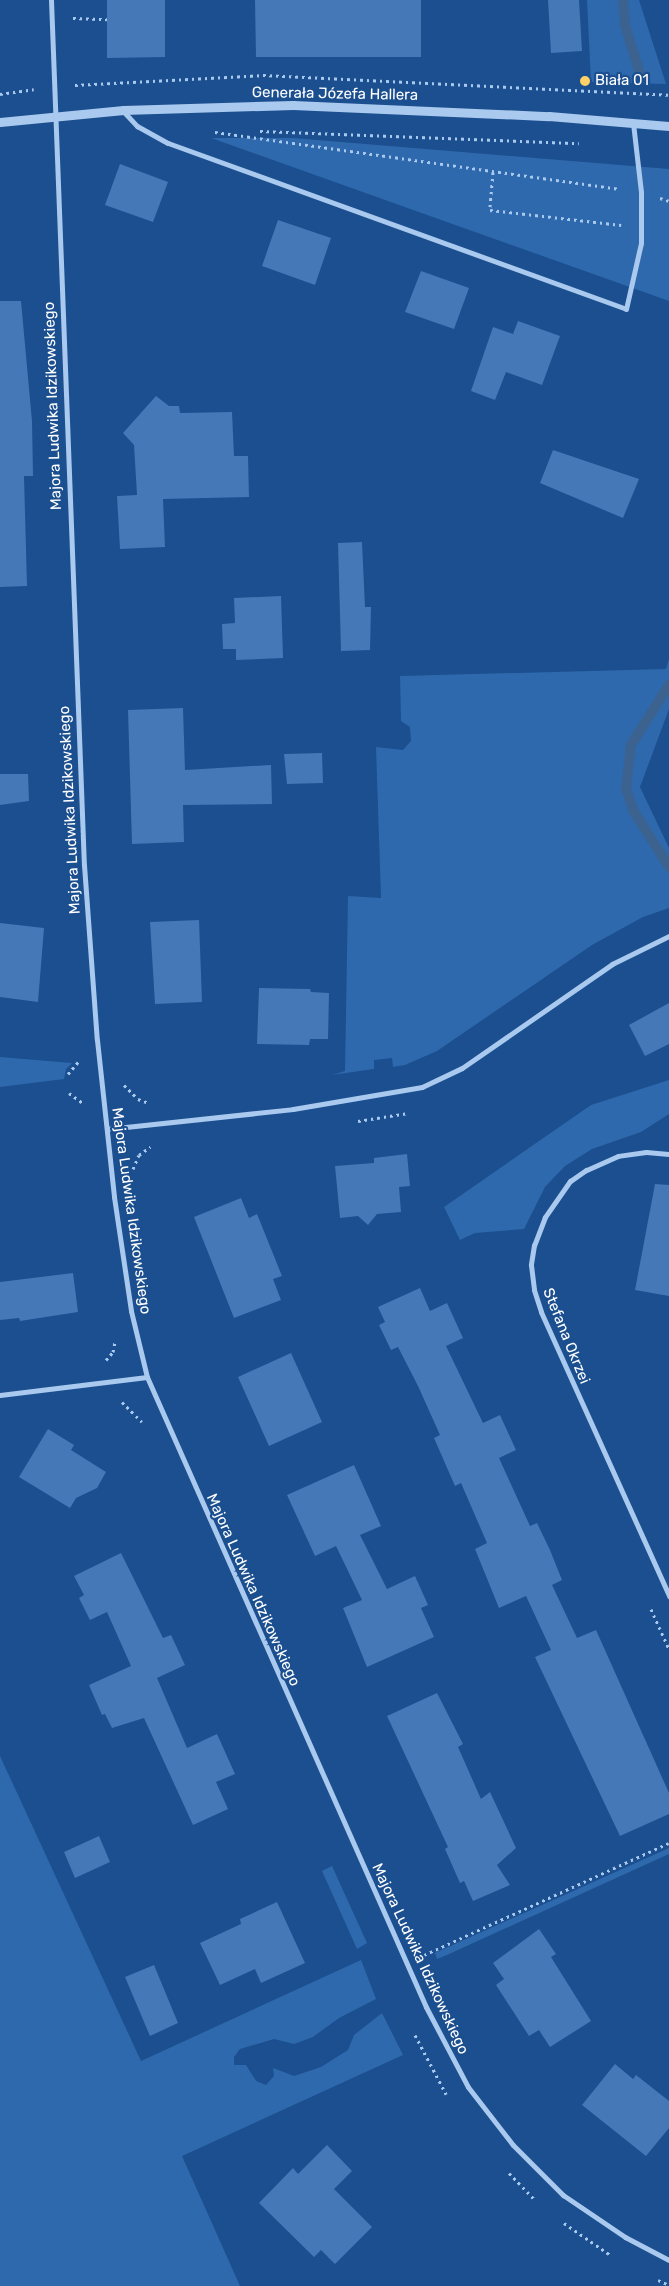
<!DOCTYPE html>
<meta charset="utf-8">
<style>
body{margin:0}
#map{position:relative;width:669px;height:2286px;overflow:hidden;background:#1b4f8f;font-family:Rubik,sans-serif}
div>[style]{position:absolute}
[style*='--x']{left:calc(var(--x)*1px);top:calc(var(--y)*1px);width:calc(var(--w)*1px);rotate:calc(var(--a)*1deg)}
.green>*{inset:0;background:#2e69ad}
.stream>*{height:10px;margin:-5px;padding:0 5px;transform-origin:5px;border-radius:5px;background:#3c6290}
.building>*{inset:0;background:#4478b7}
.path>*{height:3px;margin-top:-1.5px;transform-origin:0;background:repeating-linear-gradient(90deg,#a9c9ee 0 2.5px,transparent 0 6.5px)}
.minor>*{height:5px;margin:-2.5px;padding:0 2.5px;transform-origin:2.5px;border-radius:2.5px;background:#a9c9ee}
.tertiary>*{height:9px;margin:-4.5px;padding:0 4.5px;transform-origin:4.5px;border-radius:4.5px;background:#a9c9ee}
.dots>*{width:14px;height:14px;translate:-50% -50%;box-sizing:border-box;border:2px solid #1b4f8f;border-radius:50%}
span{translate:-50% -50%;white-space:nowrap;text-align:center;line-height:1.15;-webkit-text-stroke:4.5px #1b4f8f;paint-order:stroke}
.poi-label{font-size:15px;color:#fff}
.left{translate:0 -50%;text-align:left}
.street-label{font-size:15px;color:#fff}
</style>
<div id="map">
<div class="green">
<div style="clip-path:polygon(587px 0,639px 0,666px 84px,591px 82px)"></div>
<div style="clip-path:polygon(211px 138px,293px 138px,669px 169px,669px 301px)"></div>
<div style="clip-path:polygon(669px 659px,669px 709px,640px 787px,669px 848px,669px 908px,643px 917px,592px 945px,437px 1051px,405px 1065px,393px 1067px,392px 1058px,374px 1060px,374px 1069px,332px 1075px,345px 1071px,348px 896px,381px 898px,376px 747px,403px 750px,411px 741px,410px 727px,401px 721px,400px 676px,666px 669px)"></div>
<div style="clip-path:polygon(0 1057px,72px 1063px,66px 1069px,64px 1079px,0 1087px)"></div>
<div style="clip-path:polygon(669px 1080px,669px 1114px,641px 1132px,592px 1149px,565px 1166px,545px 1187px,524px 1229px,475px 1233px,460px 1240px,444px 1207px,591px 1105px)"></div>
<div style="clip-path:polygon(0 1756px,141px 2061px,361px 1960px,376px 1999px,339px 2018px,313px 2037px,294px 2044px,274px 2039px,240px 2049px,234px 2057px,234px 2065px,246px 2065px,256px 2081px,266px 2085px,274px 2076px,273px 2068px,294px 2076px,321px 2067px,348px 2050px,354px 2035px,382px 2013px,403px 2055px,182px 2156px,240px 2286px,0 2286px)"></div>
<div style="clip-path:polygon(669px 1848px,669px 1854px,447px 1955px,437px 1959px,435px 1953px)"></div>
<div style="clip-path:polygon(332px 1866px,367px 1943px,357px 1949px,322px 1871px)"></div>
</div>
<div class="stream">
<div style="--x:623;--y:0;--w:25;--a:85"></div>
<div style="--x:625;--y:25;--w:51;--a:73"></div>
<div style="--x:669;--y:685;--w:71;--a:122.3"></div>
<div style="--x:631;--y:745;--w:43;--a:96.6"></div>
<div style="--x:626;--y:788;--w:23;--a:72"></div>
<div style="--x:633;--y:810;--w:67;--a:57.7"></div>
</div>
<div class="building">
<div style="clip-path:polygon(107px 0,165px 0,165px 57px,107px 58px)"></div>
<div style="clip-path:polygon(255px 0,421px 0,421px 57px,256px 57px)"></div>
<div style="clip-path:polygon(548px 0,579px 0,582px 51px,551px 53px)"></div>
<div style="clip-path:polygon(120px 164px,168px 182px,153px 222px,105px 205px)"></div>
<div style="clip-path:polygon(278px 220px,331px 238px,315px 285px,262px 266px)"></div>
<div style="clip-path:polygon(421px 271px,469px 288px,454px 329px,405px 312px)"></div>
<div style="clip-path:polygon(0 301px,21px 301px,32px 421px,33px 476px,24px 476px,27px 586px,0 587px)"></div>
<div style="clip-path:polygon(518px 321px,560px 336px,542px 385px,506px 372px,495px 400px,471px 391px,493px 327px,513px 334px)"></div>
<div style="clip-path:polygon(156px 396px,169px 406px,179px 406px,180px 413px,232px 412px,234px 456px,248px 456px,249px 497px,163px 499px,165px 547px,120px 549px,117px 496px,137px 495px,134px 445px,123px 433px)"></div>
<div style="clip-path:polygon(553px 450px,639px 479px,623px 518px,540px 483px)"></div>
<div style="clip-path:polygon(362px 542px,365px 607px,371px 607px,370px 650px,341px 651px,338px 543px)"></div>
<div style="clip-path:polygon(281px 596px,283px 658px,236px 660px,236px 649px,223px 649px,222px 624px,235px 623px,234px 598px)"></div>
<div style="clip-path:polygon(183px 708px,185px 770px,271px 765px,272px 804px,183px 805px,184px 842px,132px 844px,128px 710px)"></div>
<div style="clip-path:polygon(322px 753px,323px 783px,287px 784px,284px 754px)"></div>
<div style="clip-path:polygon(0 774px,28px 774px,29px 801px,0 805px)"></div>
<div style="clip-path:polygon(199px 920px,202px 1002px,155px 1004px,150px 922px)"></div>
<div style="clip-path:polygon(0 923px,44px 928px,38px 1002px,0 997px)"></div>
<div style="clip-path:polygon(259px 988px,310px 989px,311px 992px,329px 993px,328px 1039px,310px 1039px,309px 1045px,257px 1044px)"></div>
<div style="clip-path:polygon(669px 1003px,669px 1044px,645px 1056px,629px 1025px)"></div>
<div style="clip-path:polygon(407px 1154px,410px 1186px,399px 1187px,401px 1212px,377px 1214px,368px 1225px,358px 1216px,340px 1218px,335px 1166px,374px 1163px,374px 1158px)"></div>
<div style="clip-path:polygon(655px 1184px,669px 1185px,669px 1296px,635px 1290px)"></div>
<div style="clip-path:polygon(241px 1198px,249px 1218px,257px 1214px,282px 1276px,273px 1279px,281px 1300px,234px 1318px,194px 1217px)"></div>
<div style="clip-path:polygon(73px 1273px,78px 1312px,20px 1321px,19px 1318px,0 1320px,0 1282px)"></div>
<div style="clip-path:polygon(420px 1288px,430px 1311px,447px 1303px,463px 1338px,446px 1346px,483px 1423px,500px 1415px,516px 1450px,499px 1458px,530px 1526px,537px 1523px,550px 1550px,562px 1580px,552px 1585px,577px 1638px,596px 1630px,669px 1793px,669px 1814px,620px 1836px,535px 1657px,551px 1650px,526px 1596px,499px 1608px,475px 1549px,487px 1543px,461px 1483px,455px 1486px,434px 1438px,440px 1435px,418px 1386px,398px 1347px,391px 1350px,379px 1325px,385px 1322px,378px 1307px)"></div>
<div style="clip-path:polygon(291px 1353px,322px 1422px,269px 1446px,238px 1377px)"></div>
<div style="clip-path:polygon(48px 1429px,74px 1445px,71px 1450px,106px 1472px,97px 1488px,76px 1498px,70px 1508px,19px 1477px)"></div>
<div style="clip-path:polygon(354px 1465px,381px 1526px,360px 1535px,387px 1589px,415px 1576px,428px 1605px,421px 1608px,434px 1637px,367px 1667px,343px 1608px,362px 1600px,336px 1546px,315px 1556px,287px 1495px)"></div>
<div style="clip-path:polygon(121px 1553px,163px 1638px,171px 1635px,185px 1665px,157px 1678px,187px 1748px,217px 1734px,235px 1774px,216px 1782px,228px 1809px,193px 1825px,144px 1718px,112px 1728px,105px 1714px,102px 1715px,89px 1685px,131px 1666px,107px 1612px,90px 1620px,79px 1598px,84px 1595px,74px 1576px)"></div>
<div style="clip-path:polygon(437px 1693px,463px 1744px,458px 1747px,481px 1799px,490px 1792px,516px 1848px,497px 1865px,510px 1885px,473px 1901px,464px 1881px,460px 1883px,445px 1849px,448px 1847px,387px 1716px)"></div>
<div style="clip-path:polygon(99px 1836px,110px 1862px,75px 1878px,64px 1852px)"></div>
<div style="clip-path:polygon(277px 1902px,305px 1963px,261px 1983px,255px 1969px,220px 1985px,200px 1943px,241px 1924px,240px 1919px)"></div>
<div style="clip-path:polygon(539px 1929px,556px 1954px,551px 1957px,591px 2021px,550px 2047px,539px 2030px,529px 2036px,496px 1985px,504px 1979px,493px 1963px)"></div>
<div style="clip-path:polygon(154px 1965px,178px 2023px,150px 2036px,125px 1977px)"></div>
<div style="clip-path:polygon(615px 2064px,633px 2079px,636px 2075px,669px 2101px,669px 2128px,646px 2156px,582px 2105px)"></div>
<div style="clip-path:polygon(327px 2145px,352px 2171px,334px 2189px,372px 2227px,335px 2264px,321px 2250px,314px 2257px,259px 2203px,293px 2168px,298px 2174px)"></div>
</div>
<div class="path">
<div style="--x:73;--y:18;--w:34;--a:2"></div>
<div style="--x:75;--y:85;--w:188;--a:-3"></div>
<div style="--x:263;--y:75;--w:406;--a:2.8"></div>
<div style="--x:0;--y:94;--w:34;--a:-8"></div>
<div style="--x:260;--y:131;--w:319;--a:2.2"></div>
<div style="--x:215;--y:132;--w:409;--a:8"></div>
<div style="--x:493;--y:172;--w:38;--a:95"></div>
<div style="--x:490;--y:210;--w:132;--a:6.5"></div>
<div style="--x:660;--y:198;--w:9;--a:18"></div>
<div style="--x:68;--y:1074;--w:16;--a:-50"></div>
<div style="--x:124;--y:1085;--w:20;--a:45"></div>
<div style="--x:138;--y:1099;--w:12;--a:20"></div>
<div style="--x:69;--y:1093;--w:17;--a:36"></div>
<div style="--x:358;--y:1121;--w:51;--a:-9.1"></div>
<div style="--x:133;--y:1169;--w:15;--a:-67"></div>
<div style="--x:139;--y:1155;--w:14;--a:-36"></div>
<div style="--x:106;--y:1360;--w:11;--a:-49"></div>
<div style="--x:113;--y:1352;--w:10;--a:-79"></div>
<div style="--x:122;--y:1402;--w:28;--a:45"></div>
<div style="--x:651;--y:1609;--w:44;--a:65.8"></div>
<div style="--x:424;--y:1955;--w:269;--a:-24.6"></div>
<div style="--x:415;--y:2035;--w:67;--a:62.3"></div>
<div style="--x:509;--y:2173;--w:36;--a:46"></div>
<div style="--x:564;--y:2223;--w:55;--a:34.6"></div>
<div style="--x:658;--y:2280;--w:12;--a:24"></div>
</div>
<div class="minor">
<div style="--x:51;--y:0;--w:866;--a:87.82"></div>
<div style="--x:84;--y:865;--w:175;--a:85.8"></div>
<div style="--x:97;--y:1040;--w:158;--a:83.8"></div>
<div style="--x:114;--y:1197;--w:115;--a:81.5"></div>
<div style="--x:131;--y:1311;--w:68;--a:76.4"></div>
<div style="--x:147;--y:1377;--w:689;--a:66.11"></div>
<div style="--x:426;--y:2007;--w:90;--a:62.3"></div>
<div style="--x:468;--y:2087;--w:73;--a:52.2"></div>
<div style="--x:513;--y:2145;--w:71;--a:45"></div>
<div style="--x:563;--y:2195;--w:75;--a:34.1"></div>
<div style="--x:625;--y:2237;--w:50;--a:27.6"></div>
<div style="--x:123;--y:111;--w:21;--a:47"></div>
<div style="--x:137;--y:126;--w:35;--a:29"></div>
<div style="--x:168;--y:143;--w:487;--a:19.9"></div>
<div style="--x:626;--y:309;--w:68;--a:-77.2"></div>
<div style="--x:641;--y:243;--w:51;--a:-90"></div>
<div style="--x:641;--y:192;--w:69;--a:-96.6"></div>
<div style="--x:107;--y:1129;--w:187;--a:-6.1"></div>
<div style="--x:293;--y:1109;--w:131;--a:-9.7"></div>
<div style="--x:422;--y:1087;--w:44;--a:-25.4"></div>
<div style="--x:462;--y:1068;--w:183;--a:-34.7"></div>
<div style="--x:612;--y:964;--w:64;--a:-26.2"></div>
<div style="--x:669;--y:1154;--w:23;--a:-175"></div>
<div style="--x:646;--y:1152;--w:28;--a:172"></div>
<div style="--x:618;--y:1156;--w:35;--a:156"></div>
<div style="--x:586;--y:1170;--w:19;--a:145"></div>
<div style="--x:570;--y:1181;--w:44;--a:124.8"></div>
<div style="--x:545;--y:1217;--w:30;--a:111"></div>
<div style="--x:534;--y:1245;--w:20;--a:99"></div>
<div style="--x:531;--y:1265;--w:25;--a:83"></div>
<div style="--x:534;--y:1290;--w:23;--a:72"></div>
<div style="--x:541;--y:1312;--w:312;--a:65.7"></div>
<div style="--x:0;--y:1395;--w:148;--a:-7"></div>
</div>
<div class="tertiary">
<div style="--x:0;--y:122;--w:124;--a:-5.6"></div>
<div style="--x:123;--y:110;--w:170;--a:-1.7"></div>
<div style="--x:293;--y:105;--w:256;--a:2.5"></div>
<div style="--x:549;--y:116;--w:120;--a:4.8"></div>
</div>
<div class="dots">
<div style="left:585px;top:81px;background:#ffd166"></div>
</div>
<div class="poi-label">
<span class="left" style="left:595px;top:81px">Biała 01</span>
</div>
<div class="street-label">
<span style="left:335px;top:94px;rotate:1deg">Generała Józefa Hallera</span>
<span style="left:53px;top:406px;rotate:-92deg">Majora Ludwika Idzikowskiego</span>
<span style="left:70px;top:810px;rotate:-93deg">Majora Ludwika Idzikowskiego</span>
<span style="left:131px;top:1211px;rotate:82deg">Majora Ludwika Idzikowskiego</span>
<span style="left:566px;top:1336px;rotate:68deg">Stefana Okrzei</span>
<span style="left:253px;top:1590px;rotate:66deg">Majora Ludwika Idzikowskiego</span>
<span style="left:420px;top:1959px;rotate:65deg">Majora Ludwika Idzikowskiego</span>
</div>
</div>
